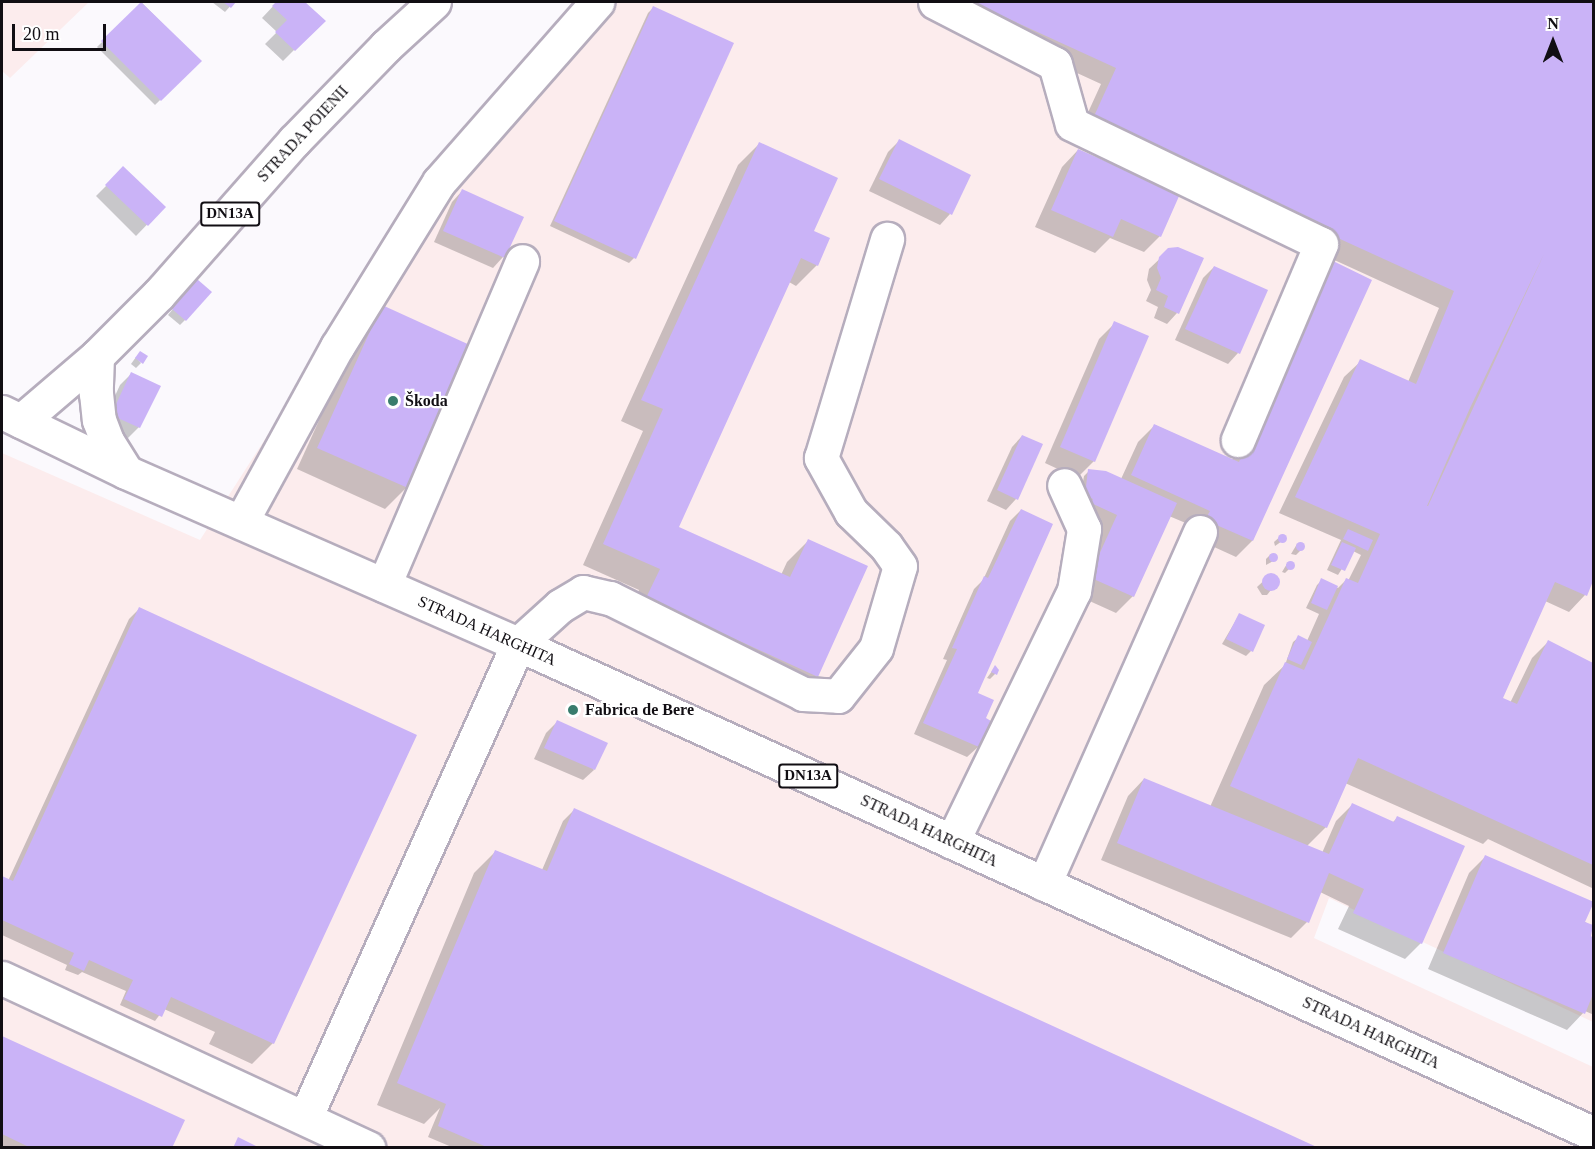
<!DOCTYPE html>
<meta charset="utf-8">
<style>
body{margin:0}
#map{position:relative;width:1595px;height:1149px;overflow:hidden;background:#fbf9fd;font-family:"Times New Roman",serif}
div>[style]{position:absolute}
[style*='--x']{left:calc(var(--x)*1px);top:calc(var(--y)*1px);width:calc(var(--w)*1px);rotate:calc(var(--a)*1deg)}
.industrial>*{inset:0;background:#fceced}
.shadow>*{inset:0;background:#0003}
.building>*{inset:0;background:#cab3f7}
.round{border-radius:50%}
.roads{filter:drop-shadow(2px 0 #b6adbd) drop-shadow(-2px 0 #b6adbd) drop-shadow(0 2px #b6adbd) drop-shadow(0 -2px #b6adbd)}
.minor>*{height:33px;margin:-16.5px;padding:0 16.5px;transform-origin:16.5px;border-radius:16.5px;background:#fff}
.major>*{height:33px;margin:-16.5px;padding:0 16.5px;transform-origin:16.5px;border-radius:16.5px;background:#fff}
.dots>*{width:16px;height:16px;translate:-50% -50%;box-sizing:border-box;border:3px solid #fff;border-radius:50%}
span{translate:-50% -50%;white-space:nowrap;text-align:center;line-height:1.15;-webkit-text-stroke:4.5px #fff;paint-order:stroke}
.shield-label span{padding:2px 4px;background:#fff;border:2px solid;border-radius:4px;-webkit-text-stroke-width:0}
.shield-label{font-size:15px;color:#110e13;font-weight:700}
.street-label{font-size:16px;color:#110e13}
.poi-label{font-size:16px;color:#110e13;font-weight:700}
.left{translate:0 -50%;text-align:left}
.frame{position:absolute;inset:0;border:3px solid #110e13;pointer-events:none}
.north{position:absolute;left:1523px;top:12px;width:60px;height:60px;-webkit-text-stroke:4px #fff;paint-order:stroke;rotate:0deg;font-size:16px;font-weight:700;line-height:24px;text-align:center;color:#110e13}
.north::after{content:'';display:block;margin:auto;width:21px;height:27px;background:#110e13;clip-path:polygon(50% 0,100% 100%,50% 72%,0 100%)}
.scale{position:absolute;left:12px;top:24px;width:94px;height:27px;box-sizing:border-box;border:3px solid #110e13;border-top:0;padding-left:8px;font-size:18px;line-height:21px;white-space:nowrap;color:#110e13;-webkit-text-stroke:4px #fff;paint-order:stroke}
</style>
<div id="map">
<div class="industrial">
<div style="clip-path:polygon(2px 2px,89px 2px,10px 78px,2px 71px)"></div>
<div style="clip-path:polygon(579px 2px,1593px 2px,1593px 1022px,1329px 898px,1314px 938px,1593px 1067px,1593px 1147px,2px 1147px,2px 453px,200px 540px,392px 242px)"></div>
</div>
<div class="shadow">
<div style="clip-path:polygon(212px 2px,234px 2px,225px 12px)"></div>
<div style="clip-path:polygon(277px 2px,303px 2px,323px 21px,283px 61px,265px 44px,277px 32px,262px 18px)"></div>
<div style="clip-path:polygon(922px 2px,1594px 2px,1594px 578px,1585px 595px,1569px 612px,1545px 601px,1501px 699px,1510px 703px,1532px 658px,1548px 642px,1594px 664px,1594px 889px,1488px 839px,1483px 844px,1345px 783px,1326px 827px,1306px 847px,1322px 853px,1336px 821px,1352px 805px,1392px 823px,1397px 818px,1421px 943px,1405px 959px,1338px 929px,1349px 906px,1320px 892px,1307px 922px,1291px 938px,1101px 860px,1128px 796px,1144px 779px,1210px 807px,1264px 685px,1285px 665px,1293px 642px,1299px 637px,1307px 641px,1319px 614px,1306px 608px,1317px 585px,1322px 580px,1338px 588px,1346px 580px,1348px 581px,1361px 555px,1353px 551px,1338px 575px,1327px 570px,1341px 540px,1279px 513px,1344px 377px,1361px 361px,1408px 382px,1439px 308px,1075px 141px,1101px 84px)"></div>
<div style="clip-path:polygon(142px 3px,200px 61px,155px 105px,97px 47px)"></div>
<div style="clip-path:polygon(653px 8px,634px 258px,629px 263px,550px 226px,648px 13px)"></div>
<div style="clip-path:polygon(899px 141px,950px 214px,940px 225px,869px 191px,888px 152px)"></div>
<div style="clip-path:polygon(759px 144px,812px 232px,817px 265px,796px 286px,789px 282px,677px 528px,781px 575px,787px 562px,808px 541px,816px 676px,795px 697px,626px 620px,639px 590px,583px 565px,643px 431px,621px 421px,738px 165px)"></div>
<div style="clip-path:polygon(1078px 150px,1160px 236px,1144px 252px,1110px 238px,1095px 253px,1035px 227px,1062px 167px)"></div>
<div style="clip-path:polygon(123px 169px,164px 207px,136px 236px,96px 196px)"></div>
<div style="clip-path:polygon(462px 191px,522px 217px,503px 257px,493px 268px,434px 242px,452px 202px)"></div>
<div style="clip-path:polygon(1169px 250px,1177px 313px,1167px 324px,1154px 318px,1158px 307px,1146px 301px,1151px 290px,1147px 280px,1149px 269px)"></div>
<div style="clip-path:polygon(1214px 267px,1238px 353px,1228px 364px,1175px 340px,1203px 278px)"></div>
<div style="clip-path:polygon(1315px 278px,1370px 280px,1252px 541px,1236px 557px,1190px 536px,1195px 527px,1169px 516px,1133px 596px,1116px 613px,1074px 594px,1102px 532px,1076px 520px,1084px 476px,1089px 471px,1121px 479px,1138px 442px,1155px 425px,1232px 460px)"></div>
<div style="clip-path:polygon(192px 286px,185px 320px,180px 325px,168px 315px)"></div>
<div style="clip-path:polygon(382px 307px,407px 487px,385px 509px,297px 469px,361px 328px)"></div>
<div style="clip-path:polygon(1115px 323px,1094px 461px,1077px 478px,1045px 463px,1099px 339px)"></div>
<div style="clip-path:polygon(136px 357px,141px 363px,136px 368px,131px 364px)"></div>
<div style="clip-path:polygon(131px 374px,139px 427px,128px 438px,101px 426px,120px 385px)"></div>
<div style="clip-path:polygon(1022px 436px,1016px 499px,1006px 510px,987px 501px,1012px 447px)"></div>
<div style="clip-path:polygon(1021px 510px,976px 693px,984px 719px,989px 722px,978px 747px,967px 757px,914px 734px,947px 660px,943px 659px,974px 589px,983px 580px,1010px 521px)"></div>
<div style="clip-path:polygon(1283px 534px,1285px 539px,1275px 546px,1274px 542px)"></div>
<div style="clip-path:polygon(1297px 544px,1301px 544px,1301px 550px,1296px 555px,1291px 554px)"></div>
<div style="clip-path:polygon(1271px 554px,1275px 554px,1275px 560px,1266px 565px,1266px 559px)"></div>
<div style="clip-path:polygon(1288px 562px,1292px 563px,1290px 568px,1285px 573px,1282px 572px)"></div>
<div style="clip-path:polygon(1271px 574px,1278px 581px,1267px 595px,1262px 595px,1257px 587px)"></div>
<div style="clip-path:polygon(140px 608px,273px 1043px,252px 1064px,209px 1044px,215px 1032px,164px 1009px,155px 1021px,120px 1005px,126px 991px,82px 972px,78px 975px,65px 970px,67px 965px,2px 935px,2px 878px,8px 881px,129px 619px)"></div>
<div style="clip-path:polygon(1239px 615px,1251px 651px,1246px 656px,1222px 644px)"></div>
<div style="clip-path:polygon(995px 667px,995px 674px,990px 679px,987px 678px)"></div>
<div style="clip-path:polygon(557px 722px,594px 770px,583px 780px,534px 759px,546px 733px)"></div>
<div style="clip-path:polygon(574px 810px,1314px 1148px,454px 1148px,428px 1137px,440px 1108px,424px 1124px,377px 1105px,474px 873px,496px 851px,542px 870px,563px 821px)"></div>
<div style="clip-path:polygon(1485px 857px,1593px 927px,1589px 937px,1594px 939px,1594px 1015px,1585px 1011px,1567px 1030px,1428px 969px,1469px 873px)"></div>
<div style="clip-path:polygon(2px 1038px,183px 1121px,171px 1148px,2px 1148px)"></div>
</div>
<div class="building">
<div style="clip-path:polygon(141px 2px,202px 61px,161px 101px,101px 41px)"></div>
<div style="clip-path:polygon(223px 2px,236px 2px,231px 8px)"></div>
<div style="clip-path:polygon(276px 2px,305px 2px,326px 21px,295px 51px,275px 32px,287px 20px,272px 6px)"></div>
<div style="clip-path:polygon(evenodd,972px 2px,1593px 2px,1593px 581px,1587px 596px,1555px 582px,1503px 698px,1517px 704px,1548px 640px,1593px 663px,1593px 865px,1358px 758px,1327px 828px,1230px 786px,1285px 662px,1304px 670px,1346px 578px,1358px 583px,1380px 534px,1295px 497px,1360px 359px,1416px 384px,1454px 291px,1090px 125px,1116px 68px,972px 2px,1544px 254px,1428px 506px,1427px 506px,1470px 408px,1544px 254px)"></div>
<div style="clip-path:polygon(653px 6px,734px 43px,636px 259px,554px 221px)"></div>
<div style="clip-path:polygon(899px 139px,971px 175px,952px 215px,879px 179px)"></div>
<div style="clip-path:polygon(759px 142px,838px 178px,814px 231px,830px 238px,818px 266px,801px 258px,679px 527px,790px 577px,808px 539px,868px 566px,818px 677px,646px 598px,660px 569px,603px 544px,663px 409px,641px 400px)"></div>
<div style="clip-path:polygon(1078px 149px,1180px 194px,1161px 237px,1121px 219px,1113px 237px,1051px 210px)"></div>
<div style="clip-path:polygon(123px 166px,166px 207px,148px 226px,105px 185px)"></div>
<div style="clip-path:polygon(462px 189px,524px 217px,505px 258px,443px 231px)"></div>
<div style="clip-path:polygon(1178px 247px,1204px 258px,1179px 314px,1164px 307px,1168px 296px,1156px 290px,1161px 278px,1157px 268px,1159px 257px,1168px 248px)"></div>
<div style="clip-path:polygon(1331px 260px,1372px 280px,1253px 541px,1205px 520px,1210px 511px,1131px 475px,1154px 424px,1239px 462px)"></div>
<div style="clip-path:polygon(1214px 266px,1268px 290px,1240px 354px,1185px 329px)"></div>
<div style="clip-path:polygon(197px 279px,212px 292px,186px 321px,172px 309px)"></div>
<div style="clip-path:polygon(382px 305px,472px 346px,408px 488px,317px 448px)"></div>
<div style="clip-path:polygon(1114px 321px,1149px 336px,1095px 462px,1060px 447px)"></div>
<div style="clip-path:polygon(140px 351px,148px 356px,143px 364px,135px 358px)"></div>
<div style="clip-path:polygon(131px 372px,161px 386px,140px 428px,111px 415px)"></div>
<div style="clip-path:polygon(1022px 435px,1043px 444px,1018px 500px,997px 490px)"></div>
<div style="clip-path:polygon(1088px 469px,1106px 471px,1177px 503px,1134px 597px,1089px 577px,1117px 515px,1091px 503px,1093px 499px,1085px 496px)"></div>
<div style="clip-path:polygon(1021px 509px,1053px 524px,978px 693px,994px 700px,986px 718px,991px 721px,979px 747px,923px 723px,957px 649px,952px 648px,984px 576px,988px 578px)"></div>
<div style="clip-path:polygon(1348px 529px,1373px 540px,1368px 551px,1343px 539px)"></div>
<div class="round" style="left:1277.5px;top:533.5px;width:9px;height:9px"></div>
<div class="round" style="left:1295.5px;top:541.5px;width:9px;height:9px"></div>
<div style="clip-path:polygon(1342px 542px,1356px 548px,1345px 571px,1331px 565px)"></div>
<div class="round" style="left:1268.5px;top:552.5px;width:9px;height:9px"></div>
<div class="round" style="left:1285.5px;top:560.5px;width:9px;height:9px"></div>
<div class="round" style="left:1262px;top:573px;width:18px;height:18px"></div>
<div style="clip-path:polygon(1321px 578px,1338px 586px,1327px 610px,1311px 603px)"></div>
<div style="clip-path:polygon(139px 607px,417px 735px,274px 1044px,171px 997px,162px 1017px,124px 999px,133px 980px,89px 960px,84px 971px,69px 964px,74px 953px,2px 920px,2px 876px,13px 881px)"></div>
<div style="clip-path:polygon(1239px 613px,1265px 625px,1253px 652px,1226px 639px)"></div>
<div style="clip-path:polygon(1298px 635px,1312px 642px,1301px 665px,1287px 659px)"></div>
<div style="clip-path:polygon(995px 665px,999px 670px,997px 675px,991px 672px)"></div>
<div style="clip-path:polygon(557px 720px,608px 743px,595px 770px,544px 748px)"></div>
<div style="clip-path:polygon(1144px 778px,1329px 854px,1352px 803px,1394px 822px,1397px 816px,1465px 846px,1422px 944px,1353px 913px,1364px 889px,1329px 873px,1309px 923px,1117px 843px)"></div>
<div style="clip-path:polygon(574px 808px,730px 878px,1319px 1148px,489px 1148px,438px 1126px,446px 1104px,397px 1083px,495px 850px,547px 871px)"></div>
<div style="clip-path:polygon(1485px 855px,1594px 902px,1585px 922px,1593px 925px,1591px 936px,1593px 938px,1593px 994px,1585px 1014px,1443px 953px)"></div>
<div style="clip-path:polygon(2px 1036px,185px 1120px,172px 1148px,31px 1148px,2px 1134px)"></div>
<div style="clip-path:polygon(238px 1137px,260px 1148px,233px 1148px)"></div>
</div>
<div class="roads">
<div class="minor">
<div style="--x:935;--y:2;--w:135;--a:27.3"></div>
<div style="--x:1055;--y:64;--w:62;--a:74.2"></div>
<div style="--x:1072;--y:124;--w:276;--a:25.7"></div>
<div style="--x:1321;--y:244;--w:213;--a:113"></div>
<div style="--x:241;--y:522;--w:200;--a:-61.3"></div>
<div style="--x:337;--y:347;--w:194;--a:-58.3"></div>
<div style="--x:439;--y:182;--w:240;--a:-48.7"></div>
<div style="--x:384;--y:585;--w:352;--a:-66.9"></div>
<div style="--x:952;--y:842;--w:279;--a:-64.1"></div>
<div style="--x:1074;--y:591;--w:63;--a:-80.8"></div>
<div style="--x:1084;--y:529;--w:48;--a:-114.4"></div>
<div style="--x:1044;--y:884;--w:385;--a:-66.1"></div>
<div style="--x:2;--y:978;--w:404;--a:24.9"></div>
<div style="--x:305;--y:1118;--w:520;--a:-65.8"></div>
<div style="--x:518;--y:644;--w:57;--a:-42.1"></div>
<div style="--x:560;--y:606;--w:27;--a:-31"></div>
<div style="--x:583;--y:592;--w:28;--a:13"></div>
<div style="--x:610;--y:598;--w:216;--a:26.4"></div>
<div style="--x:803;--y:694;--w:35;--a:3"></div>
<div style="--x:838;--y:696;--w:61;--a:-51.6"></div>
<div style="--x:876;--y:648;--w:85;--a:-73.7"></div>
<div style="--x:900;--y:566;--w:24;--a:-125"></div>
<div style="--x:886;--y:546;--w:49;--a:-135.8"></div>
<div style="--x:851;--y:512;--w:62;--a:-119.1"></div>
<div style="--x:821;--y:458;--w:229;--a:-73.2"></div>
</div>
<div class="major">
<div style="--x:97;--y:356;--w:37;--a:92"></div>
<div style="--x:96;--y:393;--w:27;--a:84"></div>
<div style="--x:99;--y:420;--w:22;--a:69"></div>
<div style="--x:107;--y:441;--w:36;--a:58"></div>
<div style="--x:2;--y:412;--w:138;--a:25.8"></div>
<div style="--x:126;--y:472;--w:428;--a:23.7"></div>
<div style="--x:518;--y:644;--w:1182;--a:24.48"></div>
<div style="--x:21;--y:421;--w:100;--a:-40.5"></div>
<div style="--x:97;--y:356;--w:88;--a:-45"></div>
<div style="--x:159;--y:294;--w:204;--a:-48.6"></div>
<div style="--x:294;--y:141;--w:132;--a:-45.9"></div>
<div style="--x:386;--y:46;--w:65;--a:-42.5"></div>
</div>
</div>
<div class="dots">
<div style="left:393px;top:401px;background:#397c6d"></div>
<div style="left:573px;top:710px;background:#397c6d"></div>
</div>
<div class="shield-label">
<span style="left:230px;top:214px">DN13A</span>
<span style="left:808px;top:776px">DN13A</span>
</div>
<div class="street-label">
<span style="left:303px;top:134px;rotate:-47deg">STRADA POIENII</span>
<span style="left:487px;top:631px;rotate:24deg">STRADA HARGHITA</span>
<span style="left:929px;top:831px;rotate:25deg">STRADA HARGHITA</span>
<span style="left:1371px;top:1033px;rotate:25deg">STRADA HARGHITA</span>
</div>
<div class="poi-label">
<span class="left" style="left:405px;top:401px">Škoda</span>
<span class="left" style="left:585px;top:710px">Fabrica de Bere</span>
</div>
<div class="frame"></div>
<div class="north">N</div>
<div class="scale">20 m</div>
</div>
